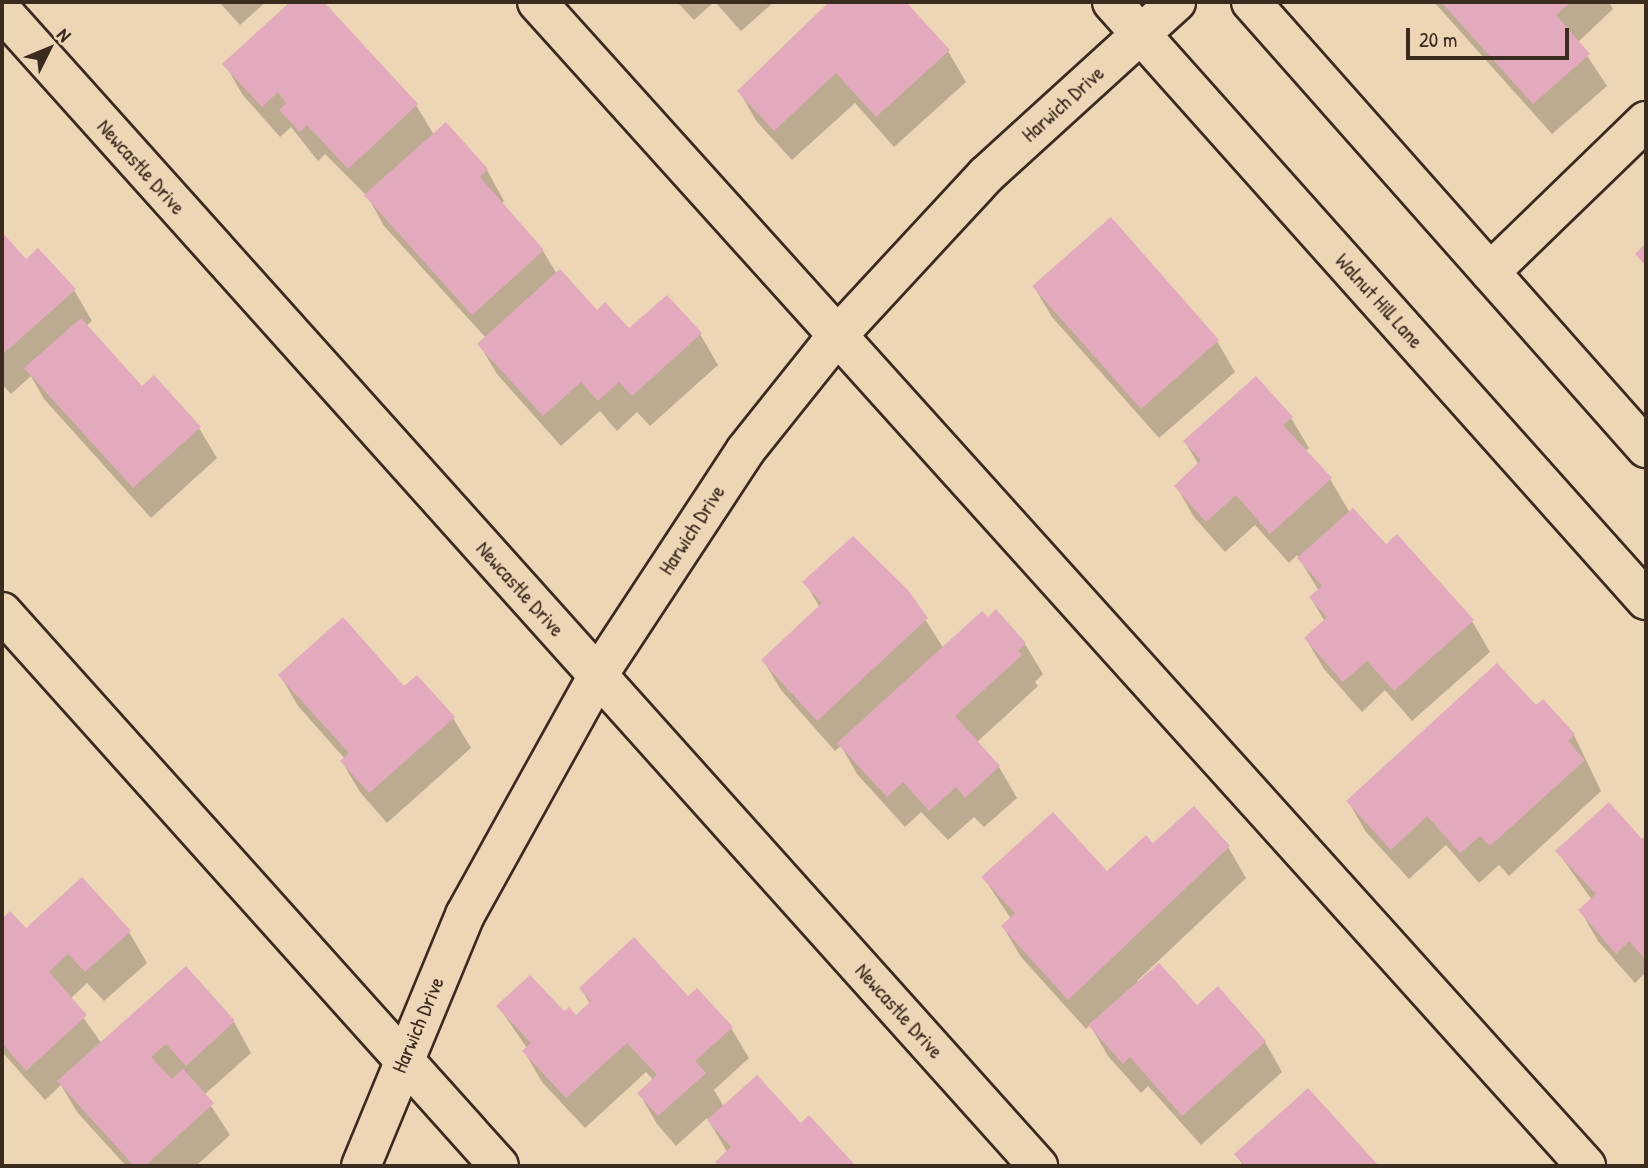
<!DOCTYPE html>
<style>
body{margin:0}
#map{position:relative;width:1648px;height:1168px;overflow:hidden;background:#edd6b6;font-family:"Patrick Hand",sans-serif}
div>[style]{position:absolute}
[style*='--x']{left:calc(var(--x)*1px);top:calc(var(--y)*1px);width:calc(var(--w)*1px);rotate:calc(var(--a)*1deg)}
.shadow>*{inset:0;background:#0003}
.building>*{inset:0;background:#e3aabd}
.roads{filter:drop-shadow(2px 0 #3b2a1e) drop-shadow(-2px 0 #3b2a1e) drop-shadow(0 2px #3b2a1e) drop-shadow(0 -2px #3b2a1e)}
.minor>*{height:38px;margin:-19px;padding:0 19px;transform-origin:19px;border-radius:19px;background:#edd6b6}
.major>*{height:38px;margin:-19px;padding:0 19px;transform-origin:19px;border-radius:19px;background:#edd6b6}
span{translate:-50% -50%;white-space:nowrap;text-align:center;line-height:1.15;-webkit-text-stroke:5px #edd6b6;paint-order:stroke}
.street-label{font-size:21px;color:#3b2a1e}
.frame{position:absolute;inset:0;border:4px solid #3b2a1e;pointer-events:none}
.north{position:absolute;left:14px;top:14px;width:70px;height:70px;-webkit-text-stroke:5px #edd6b6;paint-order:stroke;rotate:47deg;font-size:19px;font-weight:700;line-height:28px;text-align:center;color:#3b2a1e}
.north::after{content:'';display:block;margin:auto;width:24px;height:32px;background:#3b2a1e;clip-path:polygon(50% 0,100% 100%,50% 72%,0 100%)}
.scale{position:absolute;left:1406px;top:28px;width:163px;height:32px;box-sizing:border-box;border:4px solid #3b2a1e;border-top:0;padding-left:9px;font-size:21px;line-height:24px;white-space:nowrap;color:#3b2a1e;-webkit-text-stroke:5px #edd6b6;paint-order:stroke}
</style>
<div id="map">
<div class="shadow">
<div style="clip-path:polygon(219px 2px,266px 2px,240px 25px)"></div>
<div style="clip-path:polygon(293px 2px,322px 2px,416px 105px,434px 135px,487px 170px,504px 201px,501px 204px,543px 251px,557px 274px,597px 312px,629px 331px,700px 334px,718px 365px,650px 426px,637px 412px,617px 431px,600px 411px,561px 446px,497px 374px,479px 344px,486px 338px,384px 226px,368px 197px,325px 154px,318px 161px,291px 127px,280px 137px,242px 94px,225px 64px)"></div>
<div style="clip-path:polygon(677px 2px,714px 2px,694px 20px)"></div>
<div style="clip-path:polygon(715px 2px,774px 2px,741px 31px)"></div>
<div style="clip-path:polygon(834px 2px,904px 2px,948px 51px,966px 82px,894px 147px,855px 103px,792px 160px,757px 122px,739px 91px)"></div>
<div style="clip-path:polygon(1434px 2px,1609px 2px,1613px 9px,1578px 42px,1607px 86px,1552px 134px)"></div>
<div style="clip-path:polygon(2px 234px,26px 261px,74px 290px,92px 321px,86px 326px,142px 388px,199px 428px,217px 458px,151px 518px,44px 399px,31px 376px,11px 394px,2px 384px)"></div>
<div style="clip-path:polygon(1034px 287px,1217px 341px,1235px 372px,1159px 438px,1052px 317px)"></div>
<div style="clip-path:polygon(1291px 418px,1309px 448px,1305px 452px,1330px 479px,1350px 513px,1472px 621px,1490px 652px,1412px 721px,1385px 690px,1362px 712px,1324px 669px,1306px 639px,1325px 622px,1311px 598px,1319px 591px,1297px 555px,1289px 563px,1255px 525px,1225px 552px,1194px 517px,1176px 486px,1199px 465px,1185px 442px)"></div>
<div style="clip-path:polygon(805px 582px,907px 591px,944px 649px,1025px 644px,1043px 674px,1035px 682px,1038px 686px,976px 743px,999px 767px,1017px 798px,984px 827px,974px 817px,948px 840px,921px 812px,905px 827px,857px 774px,841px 746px,835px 751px,781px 690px,763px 660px,820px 608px)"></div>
<div style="clip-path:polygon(280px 675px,404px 689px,453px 718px,471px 748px,387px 823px,360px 792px,342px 762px,345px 759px,298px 706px)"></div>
<div style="clip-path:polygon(1542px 702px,1574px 735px,1601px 791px,1509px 876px,1499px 865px,1479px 883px,1446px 845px,1409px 879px,1366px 832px,1348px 801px)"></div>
<div style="clip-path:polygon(1646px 838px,1646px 972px,1635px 983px,1598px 941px,1580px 910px,1592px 900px,1557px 851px)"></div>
<div style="clip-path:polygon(1153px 845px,1228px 847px,1246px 878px,1137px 981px,1265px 1042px,1282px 1072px,1201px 1145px,1148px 1086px,1141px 1093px,1108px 1056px,1090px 1025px,1086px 1029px,1021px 957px,1003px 927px,1011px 919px,984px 878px,1107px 874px)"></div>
<div style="clip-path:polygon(10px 914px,26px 931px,129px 932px,147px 963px,104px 1001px,87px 983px,70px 999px,102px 1044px,234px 1022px,251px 1053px,204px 1095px,230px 1135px,196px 1166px,126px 1166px,77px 1112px,61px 1085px,45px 1100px,2px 1052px,2px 921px)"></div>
<div style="clip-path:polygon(581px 988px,688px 999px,731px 1028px,749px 1058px,714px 1090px,724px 1107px,801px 1125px,809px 1118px,853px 1166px,720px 1166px,717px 1163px,728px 1153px,707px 1118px,676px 1146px,657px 1124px,639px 1093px,654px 1081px,646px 1072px,585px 1128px,542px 1082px,524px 1051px,527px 1048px,498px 1006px,576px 1017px,590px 1004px)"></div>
<div style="clip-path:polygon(1307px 1090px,1377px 1166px,1243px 1166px,1236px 1154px)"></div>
</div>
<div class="building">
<div style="clip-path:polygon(290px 2px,324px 2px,418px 104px,348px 169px,307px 125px,300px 132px,279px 110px,286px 103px,278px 92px,262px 107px,222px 64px)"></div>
<div style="clip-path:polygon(829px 2px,906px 2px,950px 50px,876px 117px,836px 73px,774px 131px,737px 91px)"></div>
<div style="clip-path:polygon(1441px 2px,1571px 2px,1556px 15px,1590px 54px,1533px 104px)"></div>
<div style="clip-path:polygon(446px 122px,488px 169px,480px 177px,544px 250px,472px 315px,364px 195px)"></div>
<div style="clip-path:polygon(1111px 217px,1219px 340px,1141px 409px,1032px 286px)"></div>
<div style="clip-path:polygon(2px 232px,26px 259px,38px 248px,76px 289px,2px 355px)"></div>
<div style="clip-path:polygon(1646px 243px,1646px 266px,1635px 254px)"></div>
<div style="clip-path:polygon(560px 269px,597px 310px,605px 302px,629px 328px,667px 295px,702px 333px,632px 396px,619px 382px,598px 401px,581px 382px,543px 416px,477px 344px)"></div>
<div style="clip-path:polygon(81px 318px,142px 386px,154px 375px,201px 427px,133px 488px,24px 368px)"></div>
<div style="clip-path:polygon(1256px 376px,1293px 417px,1283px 425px,1332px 478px,1270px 534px,1236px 495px,1206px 522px,1174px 486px,1201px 460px,1183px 441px)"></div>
<div style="clip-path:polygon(1353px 508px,1386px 544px,1397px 534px,1474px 620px,1394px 691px,1367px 661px,1343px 682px,1304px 638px,1327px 617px,1309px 597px,1322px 586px,1297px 558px)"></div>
<div style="clip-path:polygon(853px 536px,908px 590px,928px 618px,817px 721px,761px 660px,822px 603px,802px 582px)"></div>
<div style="clip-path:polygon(996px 609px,1026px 643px,1018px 651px,1022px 655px,955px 716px,1000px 766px,965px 798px,956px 787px,929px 811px,903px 782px,887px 797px,837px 743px,982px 611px,988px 617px)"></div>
<div style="clip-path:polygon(343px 617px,404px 686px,417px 675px,455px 717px,369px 793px,340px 761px,349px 753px,278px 675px)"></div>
<div style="clip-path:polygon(1497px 663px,1536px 705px,1543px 699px,1575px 734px,1568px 741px,1585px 760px,1490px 846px,1480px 836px,1460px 853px,1427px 816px,1391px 850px,1346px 801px)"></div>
<div style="clip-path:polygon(1609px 802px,1642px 839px,1646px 836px,1646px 960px,1629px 941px,1616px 954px,1578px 910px,1596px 894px,1555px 851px)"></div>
<div style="clip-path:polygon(1194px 806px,1230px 846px,1068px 1000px,1001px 926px,1015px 913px,981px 877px,1053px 812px,1107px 871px,1146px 835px,1153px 843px)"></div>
<div style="clip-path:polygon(82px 877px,131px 931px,85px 972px,68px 954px,49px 972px,87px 1015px,26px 1071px,2px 1043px,2px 919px,10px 911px,26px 928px)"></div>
<div style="clip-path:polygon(634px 937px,688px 996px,697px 988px,733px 1027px,695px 1061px,706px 1073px,658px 1116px,637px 1093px,657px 1075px,627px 1043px,566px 1098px,522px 1051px,531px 1043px,496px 1006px,530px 975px,564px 1011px,569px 1007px,576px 1015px,591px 1001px,579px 988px)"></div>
<div style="clip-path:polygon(1159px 963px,1197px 1005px,1218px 986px,1266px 1041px,1182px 1116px,1130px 1057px,1123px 1064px,1088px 1025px)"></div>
<div style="clip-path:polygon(186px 966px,235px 1021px,186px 1066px,166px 1044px,151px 1057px,172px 1079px,183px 1069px,214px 1103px,145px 1166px,134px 1166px,57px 1081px)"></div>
<div style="clip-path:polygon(757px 1075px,801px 1123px,809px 1115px,856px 1166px,719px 1166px,715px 1162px,731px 1147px,707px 1120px)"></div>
<div style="clip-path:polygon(1308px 1088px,1379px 1166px,1245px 1166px,1234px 1154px)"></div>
</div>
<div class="roads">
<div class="minor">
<div style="--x:537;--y:2;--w:1567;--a:47.97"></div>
<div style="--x:2;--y:11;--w:1552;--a:48.11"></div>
<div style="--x:1490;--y:272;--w:217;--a:-44.1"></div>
<div style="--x:2;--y:612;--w:744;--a:48.1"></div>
<div style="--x:361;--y:1166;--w:272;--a:-67.5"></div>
<div style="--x:465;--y:915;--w:274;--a:-61"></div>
<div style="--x:598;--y:675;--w:268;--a:-56.7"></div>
<div style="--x:745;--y:451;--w:146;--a:-51.4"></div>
<div style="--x:836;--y:337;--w:221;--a:-47.2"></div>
<div style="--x:986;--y:175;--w:257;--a:-42.3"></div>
</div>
<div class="major">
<div style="--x:1112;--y:2;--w:802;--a:48.24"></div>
<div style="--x:1251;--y:2;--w:596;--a:48.47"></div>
</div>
</div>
<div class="street-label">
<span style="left:1063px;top:104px;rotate:-42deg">Harwich Drive</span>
<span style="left:141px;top:167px;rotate:48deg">Newcastle Drive</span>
<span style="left:1379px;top:301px;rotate:48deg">Walnut Hill Lane</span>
<span style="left:692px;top:530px;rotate:-57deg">Harwich Drive</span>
<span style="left:520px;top:589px;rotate:48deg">Newcastle Drive</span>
<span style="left:899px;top:1011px;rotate:48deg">Newcastle Drive</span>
<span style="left:418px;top:1025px;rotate:-67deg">Harwich Drive</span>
</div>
<div class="frame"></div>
<div class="north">N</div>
<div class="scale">20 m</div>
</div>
